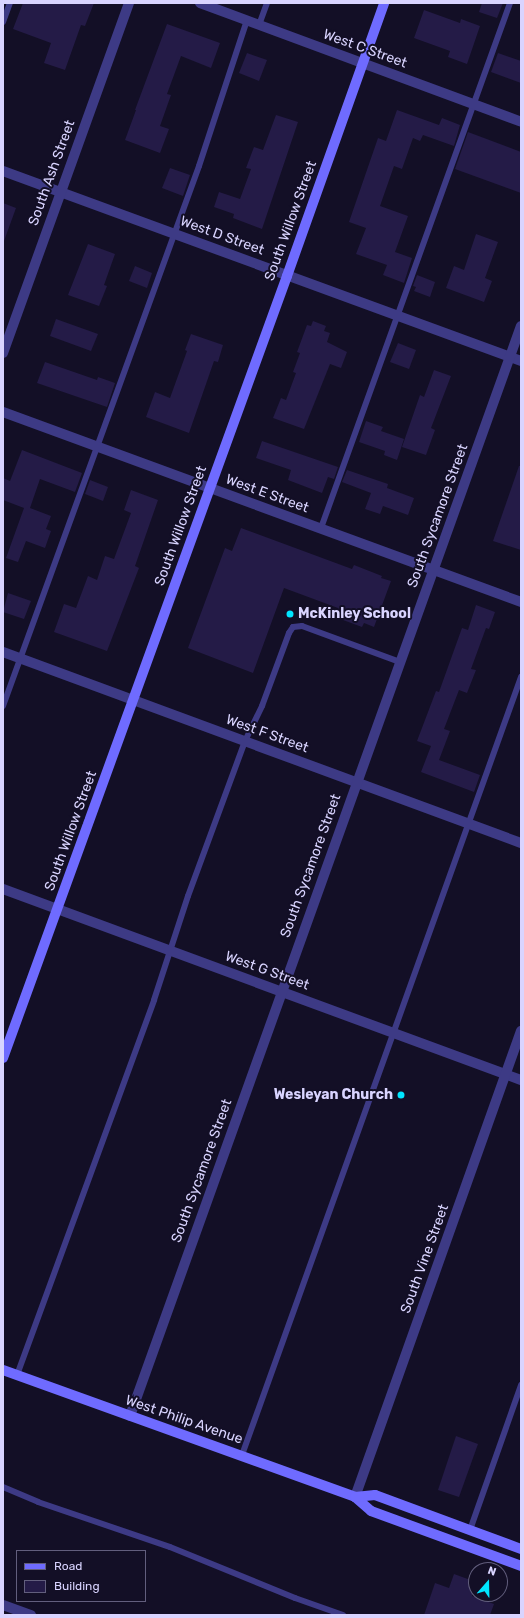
<!DOCTYPE html>
<style>
body{margin:0}
#map{position:relative;width:524px;height:1618px;overflow:hidden;background:#130f26;font-family:Rubik,sans-serif}
div>[style]{position:absolute}
[style*='--x']{left:calc(var(--x)*1px);top:calc(var(--y)*1px);width:calc(var(--w)*1px);rotate:calc(var(--a)*1deg)}
.building>*{inset:0;background:#241b47}
.lane>*{height:6px;margin:-3px;padding:0 3px;transform-origin:3px;border-radius:3px;background:#3d3a85}
.street>*{height:10px;margin:-5px;padding:0 5px;transform-origin:5px;border-radius:5px;background:#3d3a85}
.secondary>*{height:10px;margin:-5px;padding:0 5px;transform-origin:5px;border-radius:5px;background:#6f6bff}
.dots>*{width:11px;height:11px;translate:-50% -50%;box-sizing:border-box;border:2px solid #130f26;border-radius:50%}
span{translate:-50% -50%;white-space:nowrap;text-align:center;line-height:1.15;-webkit-text-stroke:4px #130f26;paint-order:stroke}
.street-label{font-size:14px;color:#d9d4ff}
.poi-label{font-size:14px;color:#d9d4ff;font-weight:700}
.left{translate:0 -50%;text-align:left}
.right{translate:-100% -50%;text-align:right}
.frame{position:absolute;inset:0;border:4px solid #d9d4ff;pointer-events:none}
.legend{position:absolute;left:16px;top:1550px;width:130px;height:52px;box-sizing:border-box;background:#130f26;border:1px solid #625e7d;margin:0;padding:5px 7px;list-style:none;font-size:12px;color:#d9d4ff}
.legend li{display:flex;align-items:center;gap:8px;height:20px}
.legend b{width:20px;border:1px solid #625e7d}
.north{position:absolute;left:468px;top:1562px;width:40px;height:40px;box-sizing:border-box;background:#130f26;border:1px solid #625e7d;border-radius:50%;rotate:20deg;font-size:11px;font-weight:700;line-height:16px;text-align:center;color:#d9d4ff}
.north::after{content:'';display:block;margin:auto;width:14px;height:18px;background:#00e5ff;clip-path:polygon(50% 0,100% 100%,50% 72%,0 100%)}
</style>
<div id="map">
<div class="building">
<div style="clip-path:polygon(23px 3px,94px 3px,85px 26px,81px 25px,65px 70px,44px 63px,51px 43px,13px 29px)"></div>
<div style="clip-path:polygon(482px 3px,503px 3px,497px 18px,479px 12px)"></div>
<div style="clip-path:polygon(424px 10px,460px 23px,461px 19px,480px 26px,467px 64px,448px 57px,450px 51px,414px 38px)"></div>
<div style="clip-path:polygon(167px 24px,220px 43px,211px 68px,181px 56px,167px 94px,171px 95px,160px 126px,169px 129px,160px 153px,125px 140px,136px 110px,135px 110px)"></div>
<div style="clip-path:polygon(247px 53px,267px 60px,259px 81px,239px 73px)"></div>
<div style="clip-path:polygon(498px 53px,521px 61px,521px 83px,491px 72px)"></div>
<div style="clip-path:polygon(397px 110px,439px 125px,442px 118px,460px 125px,454px 146px,423px 135px,420px 141px,413px 138px,402px 169px,394px 166px,380px 206px,408px 216px,395px 252px,412px 258px,404px 283px,383px 275px,387px 265px,356px 254px,366px 228px,349px 222px,378px 138px,386px 141px)"></div>
<div style="clip-path:polygon(276px 115px,298px 122px,262px 229px,233px 218px,234px 214px,214px 207px,219px 192px,240px 199px,251px 169px,246px 168px,254px 147px,263px 150px)"></div>
<div style="clip-path:polygon(468px 132px,521px 152px,521px 193px,455px 169px)"></div>
<div style="clip-path:polygon(170px 168px,190px 175px,183px 196px,162px 188px)"></div>
<div style="clip-path:polygon(3px 203px,16px 208px,4px 241px,3px 241px)"></div>
<div style="clip-path:polygon(476px 234px,498px 242px,485px 278px,492px 281px,484px 302px,446px 288px,454px 266px,464px 270px)"></div>
<div style="clip-path:polygon(88px 244px,115px 254px,104px 285px,107px 286px,99px 306px,68px 295px)"></div>
<div style="clip-path:polygon(135px 266px,152px 273px,147px 288px,129px 281px)"></div>
<div style="clip-path:polygon(417px 275px,435px 282px,430px 297px,414px 291px,416px 287px,413px 286px)"></div>
<div style="clip-path:polygon(56px 319px,98px 334px,91px 351px,50px 336px)"></div>
<div style="clip-path:polygon(313px 321px,326px 326px,324px 331px,330px 333px,327px 342px,347px 352px,341px 368px,330px 364px,304px 429px,273px 418px,281px 398px,286px 400px,296px 373px,293px 372px,300px 353px,297px 352px,307px 325px,311px 326px)"></div>
<div style="clip-path:polygon(191px 334px,223px 345px,218px 362px,214px 361px,189px 433px,146px 417px,155px 392px,170px 398px,187px 351px,185px 350px)"></div>
<div style="clip-path:polygon(398px 343px,416px 350px,409px 369px,390px 362px)"></div>
<div style="clip-path:polygon(45px 362px,97px 380px,98px 377px,115px 383px,107px 407px,37px 383px)"></div>
<div style="clip-path:polygon(434px 370px,451px 376px,431px 428px,435px 430px,426px 455px,402px 447px,420px 395px,424px 397px)"></div>
<div style="clip-path:polygon(366px 421px,383px 427px,381px 431px,404px 439px,397px 460px,384px 455px,385px 451px,359px 442px)"></div>
<div style="clip-path:polygon(262px 441px,338px 467px,334px 479px,328px 477px,322px 493px,288px 480px,291px 470px,256px 458px)"></div>
<div style="clip-path:polygon(22px 450px,82px 473px,75px 492px,40px 479px,30px 508px,51px 516px,46px 529px,51px 531px,45px 548px,26px 541px,18px 562px,6px 558px,24px 508px,3px 500px,3px 478px,10px 481px)"></div>
<div style="clip-path:polygon(519px 466px,521px 466px,521px 550px,493px 541px)"></div>
<div style="clip-path:polygon(347px 470px,388px 484px,387px 488px,414px 498px,408px 515px,383px 506px,380px 514px,365px 509px,371px 493px,342px 482px)"></div>
<div style="clip-path:polygon(90px 480px,108px 487px,103px 501px,85px 494px)"></div>
<div style="clip-path:polygon(131px 490px,158px 500px,135px 566px,139px 568px,107px 651px,54px 632px,64px 604px,76px 608px,88px 576px,97px 580px,105px 556px,114px 559px,131px 513px,124px 510px)"></div>
<div style="clip-path:polygon(241px 528px,352px 569px,354px 565px,382px 576px,381px 578px,391px 581px,374px 627px,364px 623px,362px 627px,335px 617px,338px 608px,284px 588px,253px 673px,188px 648px,225px 548px,232px 551px)"></div>
<div style="clip-path:polygon(8px 593px,31px 601px,24px 619px,3px 612px)"></div>
<div style="clip-path:polygon(476px 605px,495px 612px,489px 629px,486px 628px,471px 669px,476px 670px,467px 693px,459px 690px,444px 729px,450px 731px,439px 760px,480px 775px,474px 792px,421px 772px,431px 746px,417px 741px,436px 691px,439px 692px,462px 628px,468px 630px)"></div>
<div style="clip-path:polygon(456px 1436px,478px 1444px,459px 1497px,438px 1490px)"></div>
<div style="clip-path:polygon(454px 1574px,476px 1582px,472px 1596px,494px 1604px,490px 1615px,424px 1615px,435px 1583px,449px 1588px)"></div>
</div>
<div class="lane">
<div style="--x:3;--y:22;--w:20;--a:-70"></div>
<div style="--x:259;--y:25;--w:23;--a:-70"></div>
<div style="--x:321;--y:528;--w:558;--a:-70.2"></div>
<div style="--x:3;--y:706;--w:574;--a:-70.05"></div>
<div style="--x:199;--y:166;--w:154;--a:-71.8"></div>
<div style="--x:17;--y:1375;--w:399;--a:-69.9"></div>
<div style="--x:154;--y:1000;--w:109;--a:-71.9"></div>
<div style="--x:188;--y:896;--w:165;--a:-69.8"></div>
<div style="--x:245;--y:741;--w:39;--a:-64"></div>
<div style="--x:262;--y:706;--w:78;--a:-69.7"></div>
<div style="--x:289;--y:633;--w:7;--a:-56"></div>
<div style="--x:293;--y:627;--w:9;--a:-6"></div>
<div style="--x:302;--y:626;--w:104;--a:20.2"></div>
<div style="--x:242;--y:1455;--w:827;--a:-70.27"></div>
<div style="--x:3;--y:1487;--w:38;--a:23"></div>
<div style="--x:38;--y:1502;--w:139;--a:18.8"></div>
<div style="--x:170;--y:1547;--w:135;--a:22.2"></div>
<div style="--x:295;--y:1598;--w:51;--a:19.5"></div>
<div style="--x:470;--y:1530;--w:154;--a:-70.6"></div>
</div>
<div class="street">
<div style="--x:200;--y:3;--w:342;--a:20.3"></div>
<div style="--x:3;--y:171;--w:552;--a:20.14"></div>
<div style="--x:3;--y:353;--w:372;--a:-70.2"></div>
<div style="--x:3;--y:412;--w:552;--a:20.14"></div>
<div style="--x:3;--y:652;--w:552;--a:20.24"></div>
<div style="--x:3;--y:889;--w:552;--a:20.24"></div>
<div style="--x:130;--y:1416;--w:1158;--a:-70.27"></div>
<div style="--x:355;--y:1497;--w:495;--a:-70.4"></div>
<div style="--x:3;--y:1605;--w:30;--a:20"></div>
</div>
<div class="secondary">
<div style="--x:3;--y:1058;--w:832;--a:-70.04"></div>
<div style="--x:287;--y:276;--w:290;--a:-70.4"></div>
<div style="--x:3;--y:1370;--w:374;--a:19.8"></div>
<div style="--x:355;--y:1497;--w:21;--a:41"></div>
<div style="--x:371;--y:1511;--w:160;--a:20.1"></div>
<div style="--x:355;--y:1497;--w:20;--a:-6"></div>
<div style="--x:375;--y:1495;--w:156;--a:20.3"></div>
</div>
<div class="dots">
<div style="left:290px;top:614px;background:#00e5ff"></div>
<div style="left:401px;top:1095px;background:#00e5ff"></div>
</div>
<div class="street-label">
<span style="left:365px;top:49px;rotate:20deg">West C Street</span>
<span style="left:52px;top:173px;rotate:-70deg">South Ash Street</span>
<span style="left:291px;top:221px;rotate:-70deg">South Willow Street</span>
<span style="left:222px;top:236px;rotate:20deg">West D Street</span>
<span style="left:267px;top:494px;rotate:20deg">West E Street</span>
<span style="left:438px;top:516px;rotate:-70deg">South Sycamore Street</span>
<span style="left:181px;top:526px;rotate:-70deg">South Willow Street</span>
<span style="left:267px;top:734px;rotate:20deg">West F Street</span>
<span style="left:71px;top:831px;rotate:-70deg">South Willow Street</span>
<span style="left:311px;top:866px;rotate:-70deg">South Sycamore Street</span>
<span style="left:267px;top:971px;rotate:20deg">West G Street</span>
<span style="left:202px;top:1171px;rotate:-70deg">South Sycamore Street</span>
<span style="left:425px;top:1259px;rotate:-70deg">South Vine Street</span>
<span style="left:184px;top:1420px;rotate:19deg">West Philip Avenue</span>
</div>
<div class="poi-label">
<span class="left" style="left:298px;top:614px">McKinley School</span>
<span class="right" style="left:393px;top:1095px">Wesleyan Church</span>
</div>
<div class="frame"></div>
<ul class="legend">
<li><b style="height:5px;background:#6f6bff"></b>Road</li>
<li><b style="height:11px;background:#241b47"></b>Building</li>
</ul>
<div class="north">N</div>
</div>
